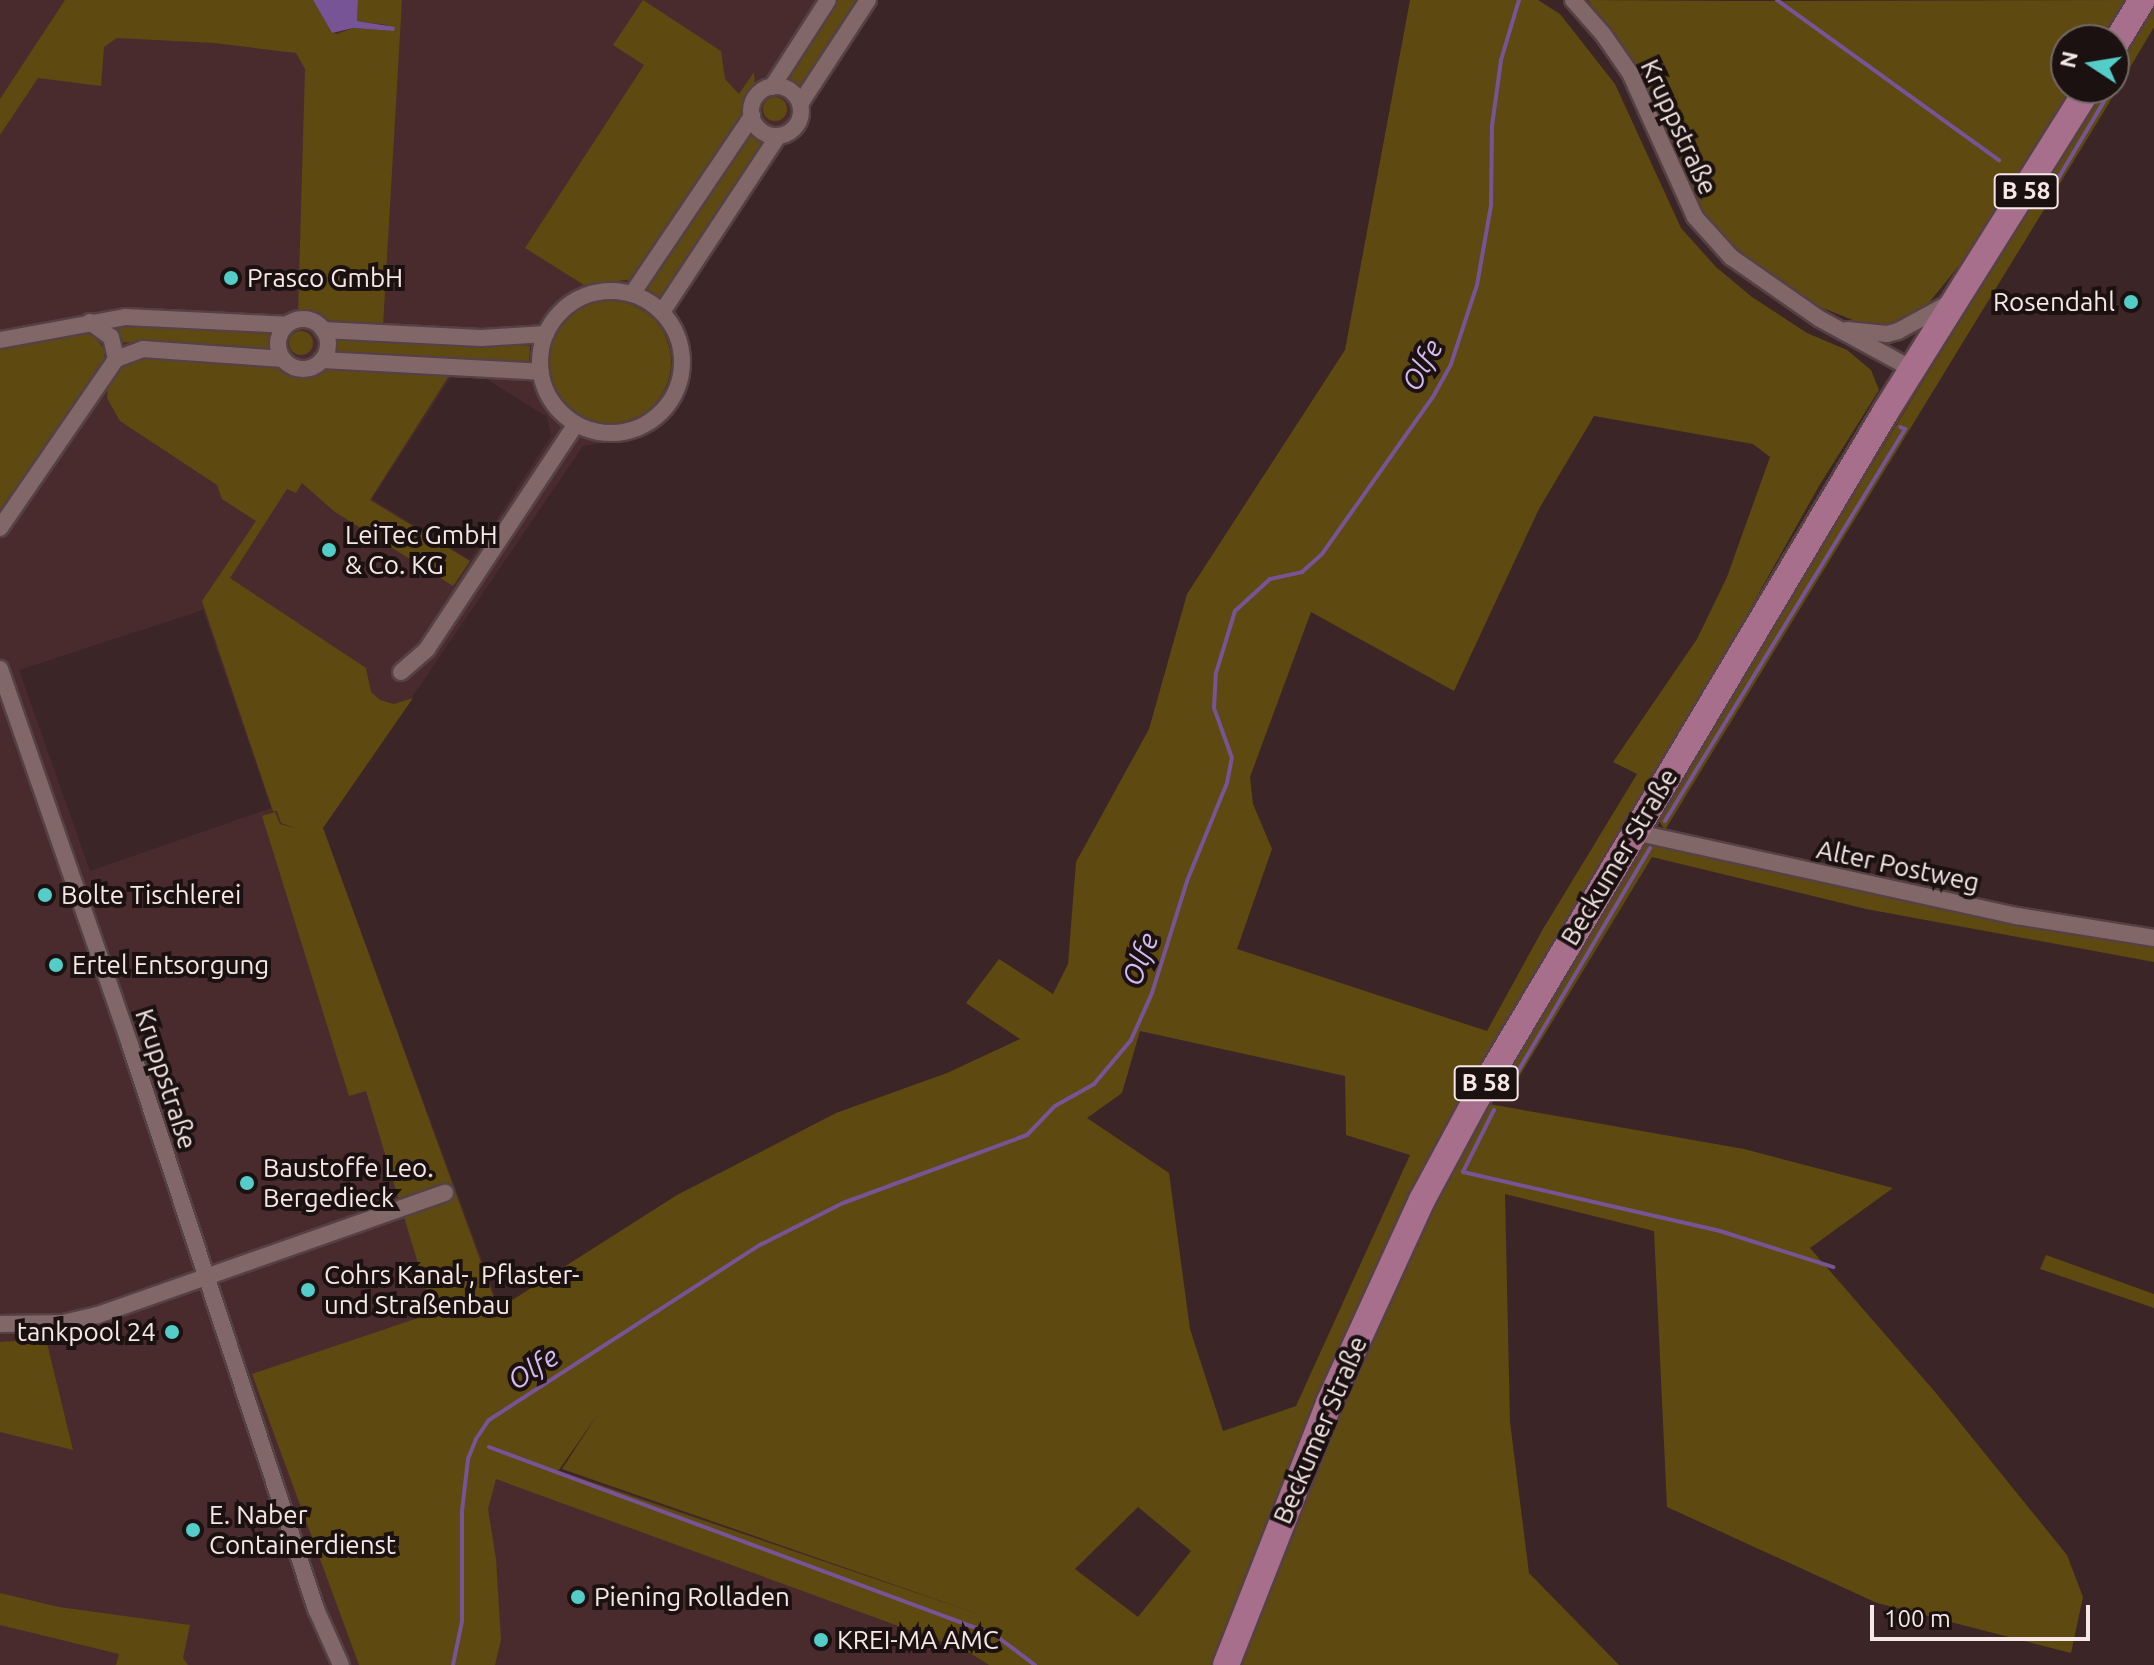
<!DOCTYPE html>
<meta charset="utf-8">
<style>
body{margin:0}
#map{position:relative;width:2154px;height:1665px;overflow:hidden;background:#3b2526;font-family:Ubuntu,sans-serif}
div>[style]{position:absolute}
[style*='--x']{left:calc(var(--x)*1px);top:calc(var(--y)*1px);width:calc(var(--w)*1px);rotate:calc(var(--a)*1deg)}
.built>*{inset:0;background:#492b2d}
.green>*{inset:0;background:#5e4910}
.round{border-radius:50%}
.water>*{inset:0;background:#775496}
.stream>*{height:4px;margin:-2px;padding:0 2px;transform-origin:2px;border-radius:2px;background:#775496}
.roads{filter:drop-shadow(2px 0 #554143) drop-shadow(-2px 0 #554143) drop-shadow(0 2px #554143) drop-shadow(0 -2px #554143)}
.minor>*{height:16px;margin:-8px;padding:0 8px;transform-origin:8px;border-radius:8px;background:#826768}
.minor>.ring{margin:-8px;padding:0;box-sizing:content-box;background:none;border:16px solid #826768;border-radius:50%}
.primary>*{height:26px;margin:-13px;padding:0 13px;transform-origin:13px;border-radius:13px;background:#a76f8c}
.dots>*{width:22px;height:22px;translate:-50% -50%;box-sizing:border-box;border:4px solid #1b1111;border-radius:50%}
span{translate:-50% -50%;white-space:nowrap;text-align:center;line-height:1.15;-webkit-text-stroke:8px #1b1111;paint-order:stroke}
.shield-label span{padding:2px 6px;background:#1b1111;border:2px solid;border-radius:6px;-webkit-text-stroke-width:0}
.shield-label{font-size:24px;color:#f7e7e7;font-weight:700}
.street-label{font-size:26px;color:#f7e7e7}
.poi-label{font-size:26px;color:#f7e7e7}
.left{translate:0 -50%;text-align:left}
.right{translate:-100% -50%;text-align:right}
.water-label{font-size:28px;color:#d6baf2;font-style:italic}
.north{position:absolute;left:2050px;top:24px;width:80px;height:80px;box-sizing:border-box;background:#1b1111;border:2px solid #736767;border-radius:50%;rotate:282deg;font-size:22px;font-weight:700;line-height:32px;text-align:center;color:#f7e7e7}
.north::after{content:'';display:block;margin:auto;width:28px;height:36px;background:#54cdc8;clip-path:polygon(50% 0,100% 100%,50% 72%,0 100%)}
.scale{position:absolute;left:1870px;top:1605px;width:220px;height:36px;box-sizing:border-box;border:4px solid #f7e7e7;border-top:0;padding-left:10px;font-size:24px;line-height:28px;white-space:nowrap;color:#f7e7e7;-webkit-text-stroke:6px #1b1111;paint-order:stroke}
</style>
<div id="map">
<div class="built">
<div style="clip-path:polygon(evenodd,0 0,876px 0,813px 95px,800px 127px,780px 145px,679px 297px,677px 311px,689px 358px,689px 380px,680px 401px,664px 421px,643px 436px,583px 446px,323px 828px,559px 1470px,1012px 1625px,1073px 1665px,0 1665px,0 0,453px 374px,480px 375px,547px 417px,551px 436px,470px 560px,372px 499px,453px 374px,0 0,203px 610px,271px 808px,90px 871px,19px 670px,203px 610px)"></div>
</div>
<div class="green">
<div style="clip-path:polygon(65px 0,313px 0,332px 33px,337px 34px,353px 28px,394px 31px,387px 25px,357px 21px,358px 0,402px 0,383px 326px,323px 324px,308px 315px,298px 314px,305px 69px,296px 53px,214px 43px,117px 38px,104px 47px,101px 86px,38px 78px,0 135px,0 99px)"></div>
<div style="clip-path:polygon(643px 0,721px 51px,725px 79px,739px 94px,754px 72px,755px 88px,749px 96px,746px 112px,634px 279px,584px 285px,525px 248px,644px 65px,613px 45px)"></div>
<div style="clip-path:polygon(835px 0,859px 0,800px 90px,783px 79px)"></div>
<div style="clip-path:polygon(evenodd,1410px 0,1538px 0,1560px 14px,1615px 84px,1681px 228px,1716px 267px,1752px 297px,1807px 333px,1847px 350px,1871px 370px,1879px 390px,1819px 486px,1692px 712px,1497px 1034px,1410px 1193px,1315px 1406px,1213px 1665px,989px 1665px,967px 1651px,496px 1479px,488px 1509px,496px 1559px,501px 1640px,495px 1665px,359px 1665px,252px 1374px,433px 1313px,366px 1091px,349px 1096px,262px 816px,275px 812px,280px 824px,298px 829px,281px 823px,277px 811px,273px 811px,202px 601px,256px 521px,222px 499px,217px 485px,120px 421px,107px 398px,109px 378px,121px 365px,150px 355px,279px 363px,296px 373px,319px 367px,450px 374px,370px 500px,470px 561px,453px 586px,335px 512px,302px 483px,296px 493px,287px 489px,230px 578px,366px 668px,371px 692px,380px 700px,394px 704px,413px 698px,323px 828px,498px 1309px,677px 1195px,836px 1113px,947px 1073px,1020px 1039px,966px 1003px,999px 959px,1053px 994px,1068px 964px,1076px 862px,1149px 729px,1187px 594px,1345px 350px,1410px 0,1594px 416px,1753px 444px,1770px 457px,1727px 577px,1697px 639px,1613px 762px,1637px 774px,1543px 929px,1487px 1031px,1237px 949px,1272px 849px,1253px 804px,1250px 777px,1311px 612px,1454px 691px,1539px 509px,1594px 416px,1410px 0,1140px 1031px,1345px 1076px,1346px 1135px,1410px 1155px,1296px 1406px,1223px 1431px,1190px 1329px,1169px 1173px,1087px 1118px,1122px 1093px,1140px 1031px,1410px 0,598px 1414px,562px 1469px,987px 1617px,558px 1471px,551px 1472px,559px 1470px,598px 1414px,1410px 0,1138px 1507px,1191px 1551px,1138px 1617px,1075px 1569px,1138px 1507px)"></div>
<div style="clip-path:polygon(1588px 0,1739px 1px,2128px 0,2103px 40px,2066px 40px,2066px 88px,2074px 88px,1978px 241px,1949px 278px,1923px 310px,1898px 324px,1873px 328px,1815px 305px,1736px 252px,1704px 213px,1636px 70px)"></div>
<div style="clip-path:polygon(2154px 5px,2154px 27px,2103px 113px,1665px 830px,1659px 821px,1660px 811px,2103px 88px,2114px 88px,2114px 70px)"></div>
<div class="round" style="left:763px;top:97px;width:24px;height:24px"></div>
<div style="clip-path:polygon(749px 129px,767px 139px,659px 303px,642px 292px)"></div>
<div class="round" style="left:549px;top:301px;width:122px;height:122px"></div>
<div style="clip-path:polygon(112px 324px,272px 331px,270px 351px,120px 342px)"></div>
<div style="clip-path:polygon(79px 330px,93px 334px,104px 349px,104px 361px,0 516px,0 346px)"></div>
<div class="round" style="left:289px;top:331px;width:24px;height:24px"></div>
<div style="clip-path:polygon(331px 334px,530px 346px,529px 368px,330px 355px)"></div>
<div style="clip-path:polygon(1650px 843px,2154px 941px,2154px 962px,1866px 909px,1652px 857px,1505px 1100px,1498px 1096px,1498px 1087px,1638px 849px)"></div>
<div style="clip-path:polygon(1489px 1104px,1744px 1149px,1893px 1188px,1810px 1248px,1936px 1393px,2067px 1555px,2083px 1597px,2071px 1653px,1877px 1603px,1667px 1507px,1654px 1231px,1505px 1194px,1510px 1422px,1529px 1573px,1619px 1665px,1240px 1665px,1340px 1406px,1431px 1204px)"></div>
<div style="clip-path:polygon(2046px 1255px,2154px 1294px,2154px 1308px,2040px 1269px)"></div>
<div style="clip-path:polygon(46px 1339px,73px 1450px,0 1432px,0 1342px)"></div>
<div style="clip-path:polygon(0 1593px,59px 1607px,190px 1625px,183px 1658px,188px 1665px,116px 1665px,119px 1654px,0 1625px)"></div>
</div>
<div class="water">
<div style="clip-path:polygon(313px 0,358px 0,357px 21px,395px 27px,394px 31px,353px 28px,332px 33px)"></div>
</div>
<div class="stream">
<div style="--x:1777;--y:0;--w:274;--a:35.8"></div>
<div style="--x:2114;--y:85;--w:28;--a:-60"></div>
<div style="--x:2048;--y:186;--w:5;--a:11"></div>
<div style="--x:2053;--y:187;--w:115;--a:-59.2"></div>
<div style="--x:1665;--y:821;--w:460;--a:-58.5"></div>
<div style="--x:1905;--y:429;--w:5;--a:-158"></div>
<div style="--x:1504;--y:1095;--w:287;--a:-59.4"></div>
<div style="--x:1494;--y:1110;--w:69;--a:116.6"></div>
<div style="--x:1463;--y:1172;--w:264;--a:12.9"></div>
<div style="--x:1720;--y:1231;--w:119;--a:17.7"></div>
<div style="--x:489;--y:1447;--w:540;--a:20.38"></div>
<div style="--x:995;--y:1635;--w:50;--a:36.9"></div>
<div style="--x:453;--y:1665;--w:45;--a:-78.4"></div>
<div style="--x:462;--y:1621;--w:110;--a:-90"></div>
<div style="--x:462;--y:1511;--w:52;--a:-83.4"></div>
<div style="--x:468;--y:1459;--w:22;--a:-68"></div>
<div style="--x:476;--y:1439;--w:23;--a:-56"></div>
<div style="--x:489;--y:1420;--w:323;--a:-32.9"></div>
<div style="--x:760;--y:1245;--w:93;--a:-26.8"></div>
<div style="--x:843;--y:1203;--w:196;--a:-20.3"></div>
<div style="--x:1027;--y:1135;--w:40;--a:-46"></div>
<div style="--x:1055;--y:1106;--w:45;--a:-29.4"></div>
<div style="--x:1094;--y:1084;--w:57;--a:-49.9"></div>
<div style="--x:1131;--y:1040;--w:51;--a:-65.9"></div>
<div style="--x:1152;--y:993;--w:117;--a:-72.6"></div>
<div style="--x:1187;--y:881;--w:106;--a:-67.8"></div>
<div style="--x:1227;--y:783;--w:25;--a:-79"></div>
<div style="--x:1232;--y:758;--w:53;--a:-109.8"></div>
<div style="--x:1214;--y:708;--w:35;--a:-87"></div>
<div style="--x:1216;--y:673;--w:65;--a:-73"></div>
<div style="--x:1235;--y:611;--w:47;--a:-42.4"></div>
<div style="--x:1270;--y:579;--w:33;--a:-12"></div>
<div style="--x:1302;--y:572;--w:27;--a:-42"></div>
<div style="--x:1322;--y:554;--w:194;--a:-54.8"></div>
<div style="--x:1434;--y:395;--w:35;--a:-61"></div>
<div style="--x:1451;--y:364;--w:83;--a:-71.8"></div>
<div style="--x:1477;--y:285;--w:80;--a:-80"></div>
<div style="--x:1491;--y:206;--w:80;--a:-89.3"></div>
<div style="--x:1492;--y:126;--w:67;--a:-82.2"></div>
<div style="--x:1501;--y:60;--w:63;--a:-73.3"></div>
</div>
<div class="roads">
<div class="minor">
<div style="--x:1573;--y:0;--w:45;--a:48.6"></div>
<div style="--x:1603;--y:34;--w:47;--a:55.3"></div>
<div style="--x:1630;--y:73;--w:158;--a:65.7"></div>
<div style="--x:1695;--y:217;--w:54;--a:48"></div>
<div style="--x:1731;--y:257;--w:108;--a:34.9"></div>
<div style="--x:1820;--y:319;--w:105;--a:28.5"></div>
<div class="ring" style="left:751px;top:86px;width:34px;height:34px"></div>
<div style="--x:772;--y:87;--w:103;--a:-57.2"></div>
<div style="--x:800;--y:104;--w:124;--a:-56.8"></div>
<div class="ring" style="left:540px;top:291px;width:126px;height:126px"></div>
<div style="--x:632;--y:294;--w:215;--a:-56"></div>
<div style="--x:662;--y:312;--w:211;--a:-56.6"></div>
<div class="ring" style="left:278px;top:319px;width:34px;height:34px"></div>
<div style="--x:90;--y:322;--w:26;--a:36"></div>
<div style="--x:111;--y:337;--w:23;--a:77"></div>
<div style="--x:323;--y:330;--w:158;--a:2.9"></div>
<div style="--x:481;--y:338;--w:65;--a:-3.5"></div>
<div style="--x:1847;--y:330;--w:40;--a:5.7"></div>
<div style="--x:1887;--y:334;--w:11;--a:-15"></div>
<div style="--x:1898;--y:331;--w:57;--a:-28.4"></div>
<div style="--x:0;--y:340;--w:127;--a:-10.4"></div>
<div style="--x:125;--y:317;--w:161;--a:2.8"></div>
<div style="--x:322;--y:360;--w:219;--a:3.1"></div>
<div style="--x:0;--y:528;--w:205;--a:-55.5"></div>
<div style="--x:116;--y:359;--w:29;--a:-20"></div>
<div style="--x:143;--y:349;--w:140;--a:4.1"></div>
<div style="--x:0;--y:669;--w:398;--a:70.9"></div>
<div style="--x:130;--y:1045;--w:594;--a:71.75"></div>
<div style="--x:316;--y:1609;--w:61;--a:65.9"></div>
<div style="--x:401;--y:672;--w:35;--a:-41"></div>
<div style="--x:427;--y:649;--w:270;--a:-56.5"></div>
<div style="--x:1634;--y:832;--w:392;--a:12.4"></div>
<div style="--x:2017;--y:916;--w:139;--a:9.1"></div>
<div style="--x:0;--y:1324;--w:63;--a:-0.9"></div>
<div style="--x:63;--y:1323;--w:36;--a:-13"></div>
<div style="--x:98;--y:1315;--w:368;--a:-19.4"></div>
</div>
<div class="primary">
<div style="--x:2114;--y:46;--w:54;--a:-58.7"></div>
<div style="--x:1226;--y:1665;--w:282;--a:-68.5"></div>
<div style="--x:1329;--y:1403;--w:223;--a:-65.4"></div>
<div style="--x:1422;--y:1200;--w:116;--a:-61.7"></div>
<div style="--x:1477;--y:1098;--w:800;--a:-59.23"></div>
<div style="--x:1886;--y:411;--w:381;--a:-57.9"></div>
</div>
</div>
<div class="dots">
<div style="left:231px;top:278px;background:#54cdc8"></div>
<div style="left:2131px;top:302px;background:#54cdc8"></div>
<div style="left:329px;top:550px;background:#54cdc8"></div>
<div style="left:45px;top:895px;background:#54cdc8"></div>
<div style="left:56px;top:965px;background:#54cdc8"></div>
<div style="left:247px;top:1183px;background:#54cdc8"></div>
<div style="left:308px;top:1290px;background:#54cdc8"></div>
<div style="left:172px;top:1332px;background:#54cdc8"></div>
<div style="left:193px;top:1530px;background:#54cdc8"></div>
<div style="left:578px;top:1597px;background:#54cdc8"></div>
<div style="left:821px;top:1640px;background:#54cdc8"></div>
</div>
<div class="shield-label">
<span style="left:2026px;top:191px">B 58</span>
<span style="left:1486px;top:1083px">B 58</span>
</div>
<div class="street-label">
<span style="left:1679px;top:127px;rotate:65deg">Kruppstraße</span>
<span style="left:1619px;top:857px;rotate:-59deg">Beckumer Straße</span>
<span style="left:1898px;top:866px;rotate:12deg">Alter Postweg</span>
<span style="left:166px;top:1079px;rotate:72deg">Kruppstraße</span>
<span style="left:1320px;top:1430px;rotate:-67deg">Beckumer Straße</span>
</div>
<div class="poi-label">
<span class="left" style="left:247px;top:278px">Prasco GmbH</span>
<span class="right" style="left:2115px;top:302px">Rosendahl</span>
<span class="left" style="left:345px;top:550px">LeiTec GmbH<br>&amp; Co. KG</span>
<span class="left" style="left:61px;top:895px">Bolte Tischlerei</span>
<span class="left" style="left:72px;top:965px">Ertel Entsorgung</span>
<span class="left" style="left:263px;top:1183px">Baustoffe Leo.<br>Bergedieck</span>
<span class="left" style="left:324px;top:1290px">Cohrs Kanal-, Pflaster-<br>und Straßenbau</span>
<span class="right" style="left:156px;top:1332px">tankpool 24</span>
<span class="left" style="left:209px;top:1530px">E. Naber<br>Containerdienst</span>
<span class="left" style="left:594px;top:1597px">Piening Rolladen</span>
<span class="left" style="left:837px;top:1640px">KREI-MA AMC</span>
</div>
<div class="water-label">
<span style="left:1422px;top:365px;rotate:-61deg">Olfe</span>
<span style="left:1140px;top:959px;rotate:-69deg">Olfe</span>
<span style="left:533px;top:1368px;rotate:-33deg">Olfe</span>
</div>
<div class="north">N</div>
<div class="scale">100 m</div>
</div>
